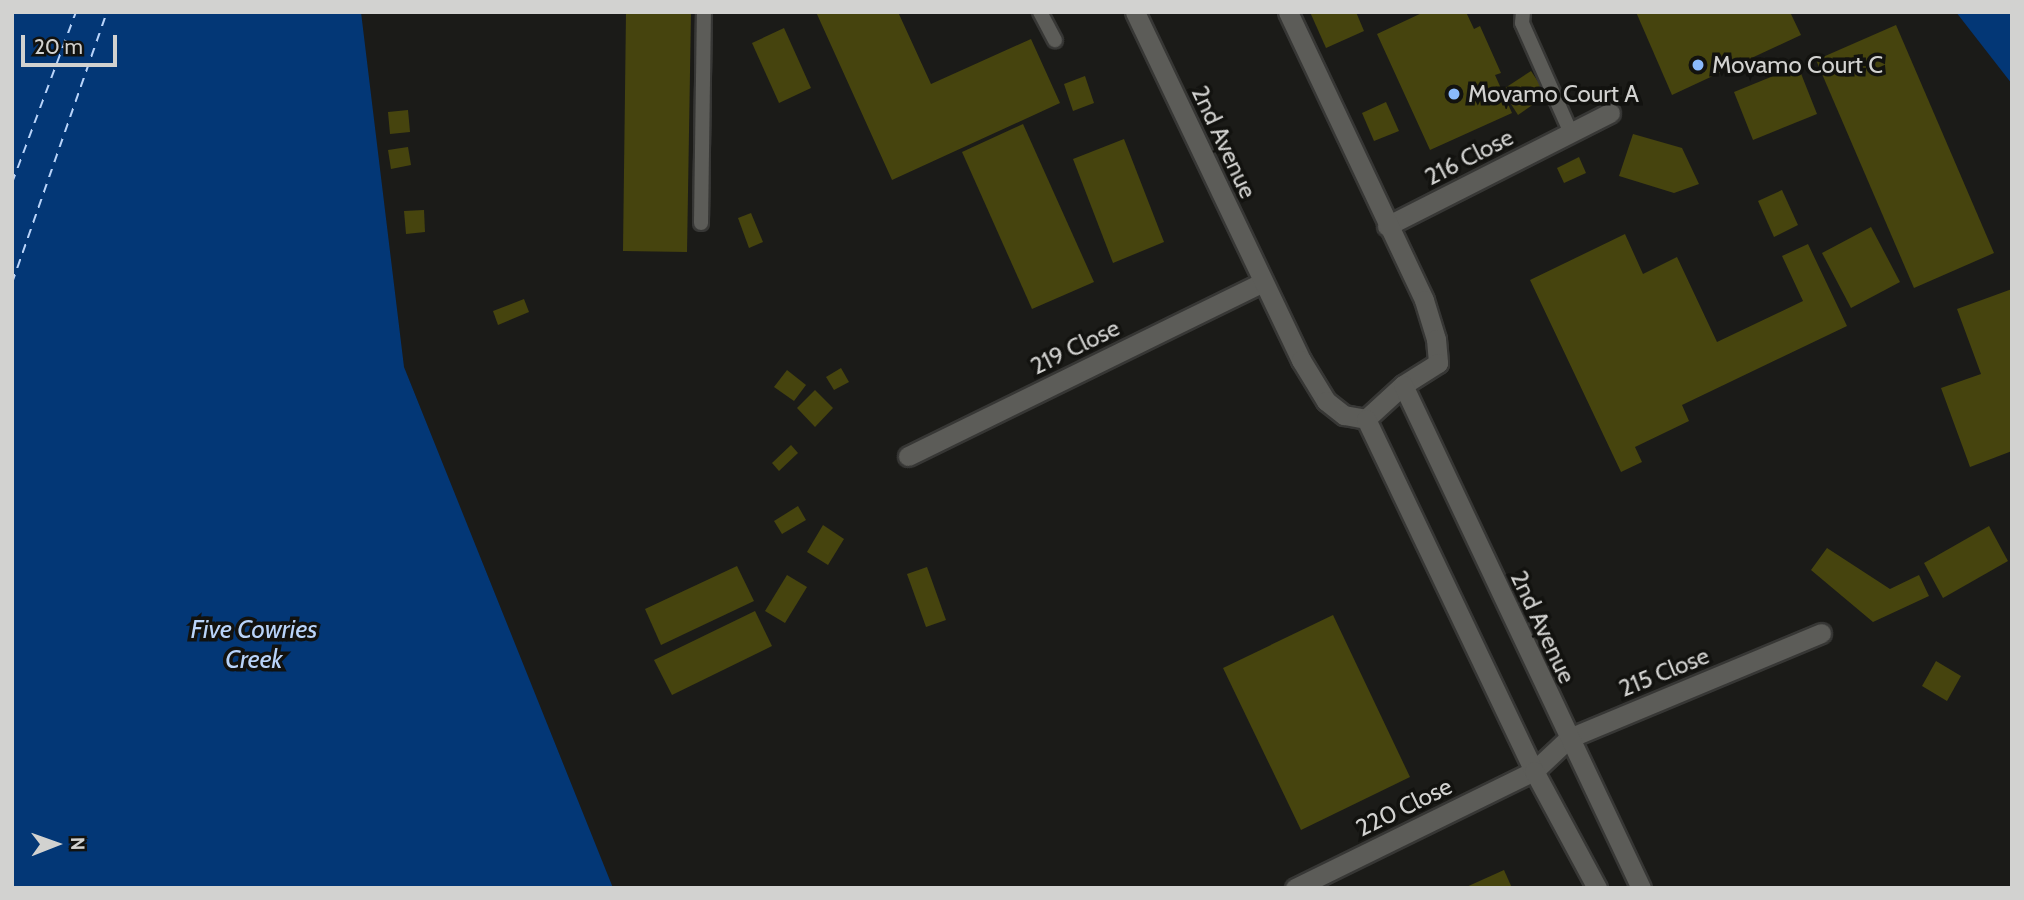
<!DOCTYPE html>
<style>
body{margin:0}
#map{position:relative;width:2024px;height:900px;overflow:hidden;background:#1b1b18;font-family:Cabin,sans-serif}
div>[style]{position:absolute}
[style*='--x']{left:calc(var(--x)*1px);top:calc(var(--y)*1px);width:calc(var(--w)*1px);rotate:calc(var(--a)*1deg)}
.water>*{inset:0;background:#033776}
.ferry>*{height:2px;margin-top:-1px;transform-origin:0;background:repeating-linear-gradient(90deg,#b9d4fa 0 9px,transparent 0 16px)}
.building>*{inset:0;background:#46440e}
.roads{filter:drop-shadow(2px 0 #373735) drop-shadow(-2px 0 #373735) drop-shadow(0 2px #373735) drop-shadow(0 -2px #373735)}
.service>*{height:14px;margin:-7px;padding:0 7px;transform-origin:7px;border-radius:7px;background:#5c5c58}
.minor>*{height:19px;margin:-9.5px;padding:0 9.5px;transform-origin:9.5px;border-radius:9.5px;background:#5c5c58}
.tertiary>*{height:19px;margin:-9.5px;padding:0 9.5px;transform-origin:9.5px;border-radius:9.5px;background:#5c5c58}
.dots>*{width:19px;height:19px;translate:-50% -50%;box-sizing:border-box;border:4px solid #12120f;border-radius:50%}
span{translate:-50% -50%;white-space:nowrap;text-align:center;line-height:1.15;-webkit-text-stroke:7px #12120f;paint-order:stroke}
.poi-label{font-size:24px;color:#d2d2d0}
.left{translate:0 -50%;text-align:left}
.street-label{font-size:24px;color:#d2d2d0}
.water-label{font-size:26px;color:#b9d4fa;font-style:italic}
.frame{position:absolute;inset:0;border:14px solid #d2d2d0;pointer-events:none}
.north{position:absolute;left:21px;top:809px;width:70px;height:70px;-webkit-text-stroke:5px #12120f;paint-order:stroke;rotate:89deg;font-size:19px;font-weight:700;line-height:28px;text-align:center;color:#d2d2d0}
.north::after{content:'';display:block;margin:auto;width:24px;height:32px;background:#d2d2d0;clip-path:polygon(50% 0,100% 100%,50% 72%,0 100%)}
.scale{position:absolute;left:21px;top:35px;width:96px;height:32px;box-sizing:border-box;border:4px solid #d2d2d0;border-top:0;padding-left:9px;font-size:21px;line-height:24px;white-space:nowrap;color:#d2d2d0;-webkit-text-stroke:5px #12120f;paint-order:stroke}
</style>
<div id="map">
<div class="water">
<div style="clip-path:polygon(12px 12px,361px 12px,404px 367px,613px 888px,12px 888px)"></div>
<div style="clip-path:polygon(1956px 12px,2012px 12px,2012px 84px)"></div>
</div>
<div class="ferry">
<div style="--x:12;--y:183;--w:183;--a:-69.5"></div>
<div style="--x:12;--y:283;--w:287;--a:-70.7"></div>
</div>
<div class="building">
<div style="clip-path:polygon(626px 12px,691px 12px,687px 252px,623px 251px)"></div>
<div style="clip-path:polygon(816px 12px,898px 12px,931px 84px,1031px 39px,1060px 103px,892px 180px)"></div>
<div style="clip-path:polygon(1310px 12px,1356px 12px,1364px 31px,1326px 48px)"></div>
<div style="clip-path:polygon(1424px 12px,1466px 12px,1474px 29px,1480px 26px,1501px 73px,1495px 75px,1512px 113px,1430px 150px,1377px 34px)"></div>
<div style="clip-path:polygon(1636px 12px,1790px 12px,1801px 35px,1672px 95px)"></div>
<div style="clip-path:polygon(1896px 25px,1994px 253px,1914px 288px,1816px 60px)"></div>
<div style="clip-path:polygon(784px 28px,811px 88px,779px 103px,752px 43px)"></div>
<div style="clip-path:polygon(1798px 66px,1817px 114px,1753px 140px,1734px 92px)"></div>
<div style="clip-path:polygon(1531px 71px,1547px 95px,1518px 115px,1502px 90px)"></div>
<div style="clip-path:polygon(1085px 76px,1094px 103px,1073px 111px,1064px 84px)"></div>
<div style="clip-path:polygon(1386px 102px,1399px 131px,1374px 141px,1362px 113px)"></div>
<div style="clip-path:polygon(408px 110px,410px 132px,390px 134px,388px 112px)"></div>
<div style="clip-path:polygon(1023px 124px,1094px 282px,1032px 309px,962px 152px)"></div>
<div style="clip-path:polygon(1633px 134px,1682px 148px,1699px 184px,1674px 193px,1619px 176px)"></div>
<div style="clip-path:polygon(1124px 139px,1164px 242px,1113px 263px,1073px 159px)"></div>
<div style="clip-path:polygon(408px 147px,411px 165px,391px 169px,388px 150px)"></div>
<div style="clip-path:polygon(1579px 157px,1586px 173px,1564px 183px,1557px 168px)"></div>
<div style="clip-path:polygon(1782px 190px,1798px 225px,1774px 237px,1758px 201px)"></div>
<div style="clip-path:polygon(424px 210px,425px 232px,406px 234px,404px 211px)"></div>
<div style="clip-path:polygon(751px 213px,763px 242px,749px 248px,738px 218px)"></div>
<div style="clip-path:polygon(1871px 227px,1900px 282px,1851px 308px,1822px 253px)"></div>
<div style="clip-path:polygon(1625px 234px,1643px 274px,1677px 257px,1717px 342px,1803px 301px,1782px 256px,1808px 244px,1847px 326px,1682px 405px,1689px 421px,1635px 447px,1642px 462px,1621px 472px,1530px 280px)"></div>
<div style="clip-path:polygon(2012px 289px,2012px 451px,1970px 467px,1941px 388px,1981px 374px,1957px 309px)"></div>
<div style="clip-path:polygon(524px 299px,529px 312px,498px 325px,493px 311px)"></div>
<div style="clip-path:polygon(841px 368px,849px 382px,834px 390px,826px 377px)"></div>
<div style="clip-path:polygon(787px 370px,806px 385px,794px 401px,774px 387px)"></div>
<div style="clip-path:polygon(815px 390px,833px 408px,815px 427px,797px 408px)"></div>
<div style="clip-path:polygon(791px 445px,798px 453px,779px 471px,772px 463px)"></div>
<div style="clip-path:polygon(798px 506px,806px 520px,782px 534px,774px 521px)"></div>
<div style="clip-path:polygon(823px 525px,844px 539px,828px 565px,807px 552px)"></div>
<div style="clip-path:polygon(1989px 526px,2008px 561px,1943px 598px,1924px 563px)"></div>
<div style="clip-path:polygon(1827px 548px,1890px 589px,1919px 575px,1929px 596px,1873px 622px,1811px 570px)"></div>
<div style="clip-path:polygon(737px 566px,754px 601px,661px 645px,645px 609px)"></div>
<div style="clip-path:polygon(927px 567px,946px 620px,926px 627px,907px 574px)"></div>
<div style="clip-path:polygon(787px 575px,807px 587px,785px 623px,765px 611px)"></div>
<div style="clip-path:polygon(755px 611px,772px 646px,672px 695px,654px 660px)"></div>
<div style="clip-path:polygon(1333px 615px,1410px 777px,1301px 830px,1223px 668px)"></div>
<div style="clip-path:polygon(1936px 661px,1961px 676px,1947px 701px,1922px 686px)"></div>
<div style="clip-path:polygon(1504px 870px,1512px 888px,1464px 888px)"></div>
</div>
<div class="roads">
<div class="service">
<div style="--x:1040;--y:12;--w:32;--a:62"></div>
<div style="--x:1523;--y:12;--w:11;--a:95"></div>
<div style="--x:1522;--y:23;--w:120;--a:66"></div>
<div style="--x:701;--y:223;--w:211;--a:-89.2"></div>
</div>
<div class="minor">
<div style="--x:1387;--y:226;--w:250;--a:-26.9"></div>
<div style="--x:908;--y:456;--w:395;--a:-26.1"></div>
<div style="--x:1295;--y:888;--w:266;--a:-26.1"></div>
<div style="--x:1534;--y:771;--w:48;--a:-43.3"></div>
<div style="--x:1569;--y:738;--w:273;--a:-22.6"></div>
</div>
<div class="tertiary">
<div style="--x:1135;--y:12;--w:386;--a:64.5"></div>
<div style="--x:1301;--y:360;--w:48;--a:58.6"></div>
<div style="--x:1326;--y:401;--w:23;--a:38"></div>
<div style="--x:1344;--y:415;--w:22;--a:10"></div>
<div style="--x:1288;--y:12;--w:318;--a:64.7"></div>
<div style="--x:1424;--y:300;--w:41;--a:72.9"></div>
<div style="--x:1436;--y:339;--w:24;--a:85"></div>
<div style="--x:1438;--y:363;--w:41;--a:147.8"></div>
<div style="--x:1403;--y:385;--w:50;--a:137.4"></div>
<div style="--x:1403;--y:385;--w:556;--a:64.68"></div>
<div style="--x:1366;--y:419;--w:390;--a:64.5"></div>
<div style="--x:1534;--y:771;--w:133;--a:61.7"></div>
</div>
</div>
<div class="dots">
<div style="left:1698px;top:65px;background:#8abafc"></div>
<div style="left:1454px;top:94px;background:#8abafc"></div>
</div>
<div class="poi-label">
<span class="left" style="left:1712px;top:65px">Movamo Court C</span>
<span class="left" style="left:1468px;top:94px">Movamo Court A</span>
</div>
<div class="street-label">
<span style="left:1224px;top:142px;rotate:65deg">2nd Avenue</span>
<span style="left:1469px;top:157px;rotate:-27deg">216 Close</span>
<span style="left:1075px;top:347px;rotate:-26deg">219 Close</span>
<span style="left:1543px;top:627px;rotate:65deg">2nd Avenue</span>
<span style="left:1664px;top:672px;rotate:-22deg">215 Close</span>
<span style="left:1404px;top:807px;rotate:-26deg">220 Close</span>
</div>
<div class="water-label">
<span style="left:254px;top:645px">Five Cowries<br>Creek</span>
</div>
<div class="frame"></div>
<div class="north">N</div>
<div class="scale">20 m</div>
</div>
